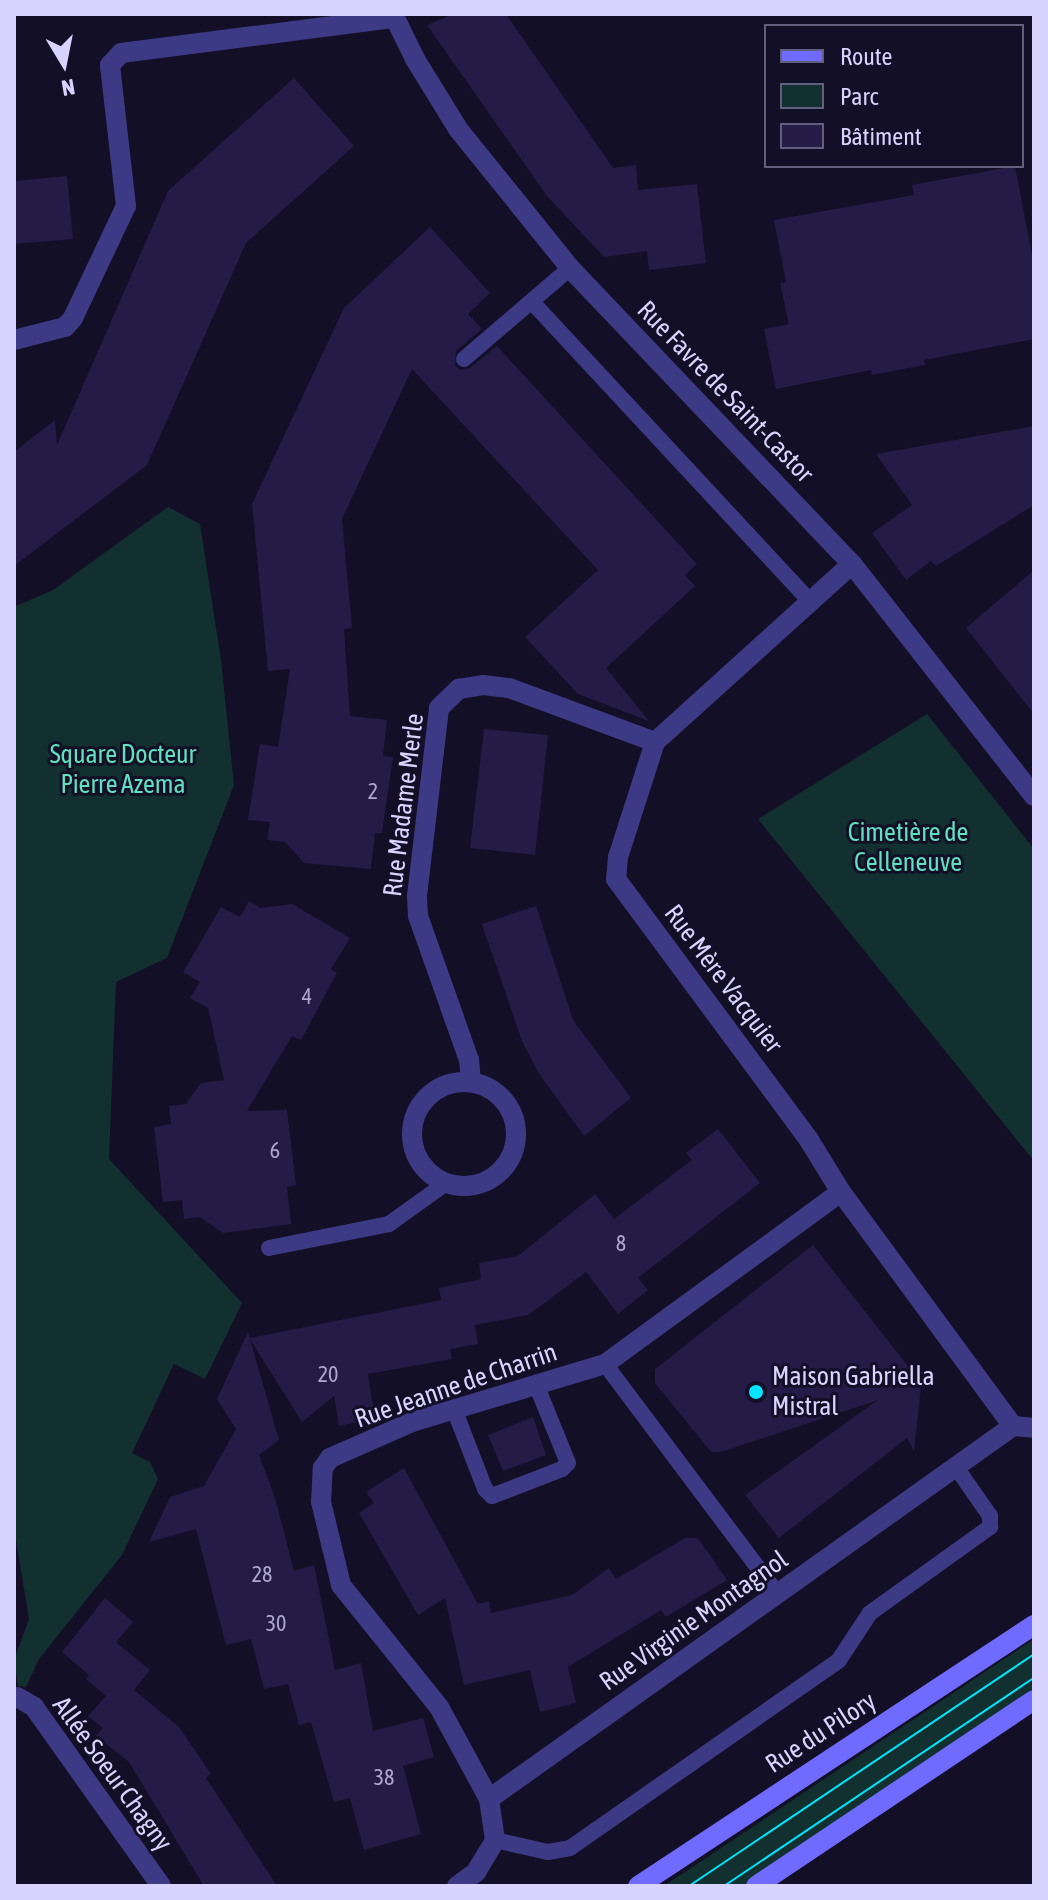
<!DOCTYPE html>
<meta charset="utf-8">
<style>
body{margin:0}
#map{position:relative;width:1048px;height:1900px;overflow:hidden;background:#130f26;font-family:"Asap Condensed",sans-serif}
div>[style]{position:absolute}
[style*='--x']{left:calc(var(--x)*1px);top:calc(var(--y)*1px);width:calc(var(--w)*1px);rotate:calc(var(--a)*1deg)}
.green>*{inset:0;background:#12302f}
.building>*{inset:0;background:#241b47}
.lane>*{height:16px;margin:-8px;padding:0 8px;transform-origin:8px;border-radius:8px;background:#3d3a85}
.street>*{height:20px;margin:-10px;padding:0 10px;transform-origin:10px;border-radius:10px;background:#3d3a85}
.street>.ring{margin:-10px;padding:0;box-sizing:content-box;background:none;border:20px solid #3d3a85;border-radius:50%}
.secondary>*{height:20px;margin:-10px;padding:0 10px;transform-origin:10px;border-radius:10px;background:#6f6bff}
.tram>*{height:2px;margin:-1px;padding:0 1px;transform-origin:1px;border-radius:1px;background:#00e5ff}
.dots>*{width:22px;height:22px;translate:-50% -50%;box-sizing:border-box;border:4px solid #130f26;border-radius:50%}
span{translate:-50% -50%;white-space:nowrap;text-align:center;line-height:1.15;-webkit-text-stroke:6px #130f26;paint-order:stroke}
.number-label{font-size:22px;color:#aca6d1}
.number-label span{-webkit-text-stroke-width:0}
.street-label{font-size:26px;color:#d9d4ff}
.park-label{font-size:26px;color:#5fe0c0}
.poi-label{font-size:26px;color:#d9d4ff}
.left{translate:0 -50%;text-align:left}
.frame{position:absolute;inset:0;border:16px solid #d9d4ff;pointer-events:none}
.legend{position:absolute;left:764px;top:24px;width:260px;height:144px;box-sizing:border-box;background:#130f26;border:2px solid #625e7d;margin:0;padding:10px 14px;list-style:none;font-size:24px;color:#d9d4ff}
.legend li{display:flex;align-items:center;gap:16px;height:40px}
.legend b{width:40px;border:2px solid #625e7d}
.north{position:absolute;left:24px;top:24px;width:80px;height:80px;-webkit-text-stroke:6px #130f26;paint-order:stroke;rotate:170deg;font-size:22px;font-weight:700;line-height:32px;text-align:center;color:#d9d4ff}
.north::after{content:'';display:block;margin:auto;width:28px;height:36px;background:#d9d4ff;clip-path:polygon(50% 0,100% 100%,50% 72%,0 100%)}
</style>
<div id="map">
<div class="green">
<div style="clip-path:polygon(168px 507px,200px 524px,221px 660px,234px 785px,167px 958px,116px 982px,109px 1159px,242px 1303px,205px 1379px,174px 1364px,132px 1453px,150px 1462px,158px 1479px,122px 1555px,39px 1659px,26px 1687px,18px 1686px,14px 1660px,29px 1619px,14px 1528px,14px 607px,53px 590px)"></div>
<div style="clip-path:polygon(927px 714px,1034px 849px,1034px 1161px,758px 819px)"></div>
<div style="clip-path:polygon(1034px 1639px,1034px 1690px,742px 1886px,664px 1886px)"></div>
</div>
<div class="building">
<div style="clip-path:polygon(454px 14px,506px 14px,613px 168px,636px 165px,638px 190px,697px 184px,706px 263px,649px 270px,647px 251px,604px 257px,547px 196px,427px 25px)"></div>
<div style="clip-path:polygon(294px 78px,354px 146px,246px 243px,147px 465px,14px 566px,14px 452px,55px 420px,57px 445px,168px 191px)"></div>
<div style="clip-path:polygon(1015px 166px,1034px 265px,1034px 339px,924px 360px,925px 365px,872px 375px,871px 370px,776px 389px,764px 329px,789px 324px,780px 283px,786px 282px,774px 220px,914px 195px,912px 185px)"></div>
<div style="clip-path:polygon(67px 176px,73px 239px,14px 244px,14px 181px)"></div>
<div style="clip-path:polygon(430px 227px,490px 293px,468px 314px,482px 329px,456px 351px,455px 366px,461px 370px,470px 368px,497px 346px,697px 564px,685px 575px,695px 586px,606px 668px,649px 721px,578px 694px,525px 637px,598px 570px,412px 369px,342px 519px,352px 628px,344px 629px,350px 716px,387px 720px,383px 756px,393px 757px,382px 833px,375px 833px,371px 869px,304px 863px,285px 842px,267px 840px,270px 822px,248px 820px,260px 744px,278px 747px,290px 669px,268px 671px,252px 504px,344px 308px)"></div>
<div style="clip-path:polygon(1034px 426px,1034px 505px,936px 566px,931px 561px,906px 580px,872px 533px,912px 505px,876px 454px)"></div>
<div style="clip-path:polygon(1034px 570px,1034px 714px,966px 628px)"></div>
<div style="clip-path:polygon(484px 729px,548px 735px,535px 855px,470px 848px)"></div>
<div style="clip-path:polygon(249px 901px,260px 908px,292px 904px,350px 938px,331px 969px,337px 973px,301px 1040px,292px 1036px,247px 1111px,287px 1110px,296px 1185px,287px 1187px,291px 1224px,223px 1233px,200px 1217px,184px 1219px,182px 1200px,163px 1202px,154px 1127px,171px 1124px,169px 1106px,186px 1104px,201px 1083px,224px 1080px,208px 1008px,190px 998px,200px 982px,183px 972px,221px 907px,240px 917px)"></div>
<div style="clip-path:polygon(536px 906px,573px 1020px,631px 1098px,584px 1136px,538px 1072px,522px 1041px,482px 924px)"></div>
<div style="clip-path:polygon(718px 1129px,760px 1183px,638px 1278px,648px 1290px,618px 1314px,586px 1272px,574px 1281px,571px 1277px,573px 1282px,528px 1315px,475px 1325px,478px 1344px,450px 1349px,452px 1359px,368px 1374px,375px 1418px,339px 1426px,334px 1396px,302px 1422px,250px 1339px,279px 1440px,259px 1455px,275px 1498px,294px 1571px,314px 1565px,335px 1670px,361px 1663px,373px 1731px,423px 1718px,434px 1757px,403px 1766px,421px 1834px,364px 1850px,350px 1798px,334px 1802px,311px 1722px,299px 1725px,288px 1684px,264px 1689px,251px 1639px,226px 1645px,196px 1529px,149px 1542px,170px 1497px,204px 1486px,236px 1429px,217px 1399px,248px 1332px,250px 1338px,441px 1300px,439px 1288px,481px 1279px,479px 1263px,518px 1256px,595px 1194px,614px 1219px,692px 1160px,686px 1153px)"></div>
<div style="clip-path:polygon(813px 1245px,914px 1374px,923px 1368px,914px 1451px,907px 1438px,779px 1538px,745px 1495px,878px 1400px,721px 1452px,711px 1452px,655px 1383px,655px 1369px)"></div>
<div style="clip-path:polygon(533px 1417px,546px 1455px,503px 1471px,488px 1435px)"></div>
<div style="clip-path:polygon(404px 1468px,478px 1604px,489px 1601px,491px 1613px,572px 1595px,609px 1568px,616px 1579px,685px 1538px,698px 1538px,727px 1580px,666px 1617px,661px 1610px,568px 1667px,576px 1703px,540px 1712px,530px 1670px,464px 1685px,445px 1598px,418px 1615px,359px 1513px,374px 1503px,366px 1492px)"></div>
<div style="clip-path:polygon(105px 1598px,133px 1622px,116px 1642px,150px 1670px,134px 1690px,179px 1727px,211px 1774px,206px 1778px,277px 1886px,204px 1886px,129px 1762px,96px 1736px,103px 1728px,88px 1716px,106px 1696px,86px 1679px,89px 1675px,62px 1652px)"></div>
</div>
<div class="lane">
<div style="--x:532;--y:302;--w:411;--a:47.1"></div>
<div style="--x:464;--y:359;--w:140;--a:-40.6"></div>
<div style="--x:269;--y:1248;--w:122;--a:-11.3"></div>
<div style="--x:389;--y:1224;--w:70;--a:-35.7"></div>
<div style="--x:605;--y:1364;--w:288;--a:53.1"></div>
<div style="--x:454;--y:1409;--w:86;--a:68.8"></div>
<div style="--x:485;--y:1489;--w:10;--a:45"></div>
<div style="--x:492;--y:1496;--w:75;--a:-21.1"></div>
<div style="--x:562;--y:1469;--w:8;--a:-45"></div>
<div style="--x:568;--y:1463;--w:85;--a:-112.1"></div>
<div style="--x:495;--y:1840;--w:54;--a:12.8"></div>
<div style="--x:548;--y:1852;--w:22;--a:-10"></div>
<div style="--x:570;--y:1848;--w:328;--a:-34.9"></div>
<div style="--x:839;--y:1660;--w:56;--a:-56.6"></div>
<div style="--x:870;--y:1613;--w:148;--a:-35.6"></div>
<div style="--x:990;--y:1527;--w:11;--a:-90"></div>
<div style="--x:990;--y:1516;--w:60;--a:-124.8"></div>
</div>
<div class="street">
<div style="--x:393;--y:14;--w:50;--a:63.9"></div>
<div style="--x:415;--y:59;--w:82;--a:58.4"></div>
<div style="--x:458;--y:129;--w:179;--a:51.1"></div>
<div style="--x:570;--y:268;--w:409;--a:46.4"></div>
<div style="--x:852;--y:564;--w:295;--a:51.9"></div>
<div style="--x:14;--y:340;--w:53;--a:-14.3"></div>
<div style="--x:65;--y:327;--w:12;--a:-48"></div>
<div style="--x:73;--y:318;--w:124;--a:-64.7"></div>
<div style="--x:126;--y:206;--w:142;--a:-96.5"></div>
<div style="--x:110;--y:65;--w:16;--a:-47"></div>
<div style="--x:121;--y:53;--w:276;--a:-7.3"></div>
<div style="--x:852;--y:564;--w:266;--a:137.9"></div>
<div style="--x:655;--y:742;--w:121;--a:107.8"></div>
<div style="--x:618;--y:857;--w:22;--a:95"></div>
<div style="--x:616;--y:879;--w:325;--a:53.5"></div>
<div style="--x:809;--y:1140;--w:61;--a:58.4"></div>
<div style="--x:841;--y:1192;--w:290;--a:53.7"></div>
<div style="--x:1013;--y:1426;--w:21;--a:5"></div>
<div class="ring" style="left:412px;top:1082px;width:84px;height:84px"></div>
<div style="--x:471;--y:1082;--w:22;--a:-95"></div>
<div style="--x:469;--y:1060;--w:153;--a:-109.5"></div>
<div style="--x:418;--y:916;--w:20;--a:-93"></div>
<div style="--x:417;--y:896;--w:189;--a:-83.3"></div>
<div style="--x:439;--y:708;--w:28;--a:-44"></div>
<div style="--x:459;--y:689;--w:24;--a:-9"></div>
<div style="--x:483;--y:685;--w:26;--a:7"></div>
<div style="--x:509;--y:688;--w:156;--a:20.3"></div>
<div style="--x:17;--y:1697;--w:20;--a:30"></div>
<div style="--x:34;--y:1707;--w:219;--a:54.6"></div>
<div style="--x:489;--y:1799;--w:105;--a:-118.5"></div>
<div style="--x:439;--y:1707;--w:156;--a:-128.8"></div>
<div style="--x:341;--y:1585;--w:85;--a:-103.5"></div>
<div style="--x:321;--y:1502;--w:34;--a:-87"></div>
<div style="--x:323;--y:1468;--w:12;--a:-55"></div>
<div style="--x:330;--y:1458;--w:90;--a:-23.7"></div>
<div style="--x:412;--y:1422;--w:202;--a:-16.7"></div>
<div style="--x:605;--y:1364;--w:292;--a:-36.1"></div>
<div style="--x:457;--y:1886;--w:24;--a:-36"></div>
<div style="--x:476;--y:1872;--w:37;--a:-59"></div>
<div style="--x:495;--y:1840;--w:41;--a:-98.3"></div>
<div style="--x:489;--y:1799;--w:643;--a:-35.44"></div>
</div>
<div class="secondary">
<div style="--x:638;--y:1886;--w:474;--a:-33.4"></div>
<div style="--x:756;--y:1886;--w:334;--a:-33.8"></div>
</div>
<div class="tram">
<div style="--x:689;--y:1886;--w:416;--a:-33.9"></div>
<div style="--x:724;--y:1886;--w:373;--a:-33.9"></div>
</div>
<div class="dots">
<div style="left:756px;top:1392px;background:#00e5ff"></div>
</div>
<div class="number-label">
<span style="left:373px;top:792px">2</span>
<span style="left:307px;top:997px">4</span>
<span style="left:275px;top:1151px">6</span>
<span style="left:621px;top:1244px">8</span>
<span style="left:328px;top:1375px">20</span>
<span style="left:262px;top:1575px">28</span>
<span style="left:276px;top:1624px">30</span>
<span style="left:384px;top:1778px">38</span>
</div>
<div class="street-label">
<span style="left:725px;top:392px;rotate:46deg">Rue Favre de Saint-Castor</span>
<span style="left:404px;top:805px;rotate:-83deg">Rue Madame Merle</span>
<span style="left:723px;top:979px;rotate:53deg">Rue Mère Vacquier</span>
<span style="left:456px;top:1386px;rotate:-19deg">Rue Jeanne de Charrin</span>
<span style="left:694px;top:1621px;rotate:-35deg">Rue Virginie Montagnol</span>
<span style="left:821px;top:1733px;rotate:-33deg">Rue du Pilory</span>
<span style="left:112px;top:1774px;rotate:54deg">Allée Soeur Chagny</span>
</div>
<div class="park-label">
<span style="left:123px;top:770px">Square Docteur<br>Pierre Azema</span>
<span style="left:908px;top:848px">Cimetière de<br>Celleneuve</span>
</div>
<div class="poi-label">
<span class="left" style="left:772px;top:1392px">Maison Gabriella<br>Mistral</span>
</div>
<div class="frame"></div>
<ul class="legend">
<li><b style="height:10px;background:#6f6bff"></b>Route</li>
<li><b style="height:22px;background:#12302f"></b>Parc</li>
<li><b style="height:22px;background:#241b47"></b>Bâtiment</li>
</ul>
<div class="north">N</div>
</div>
